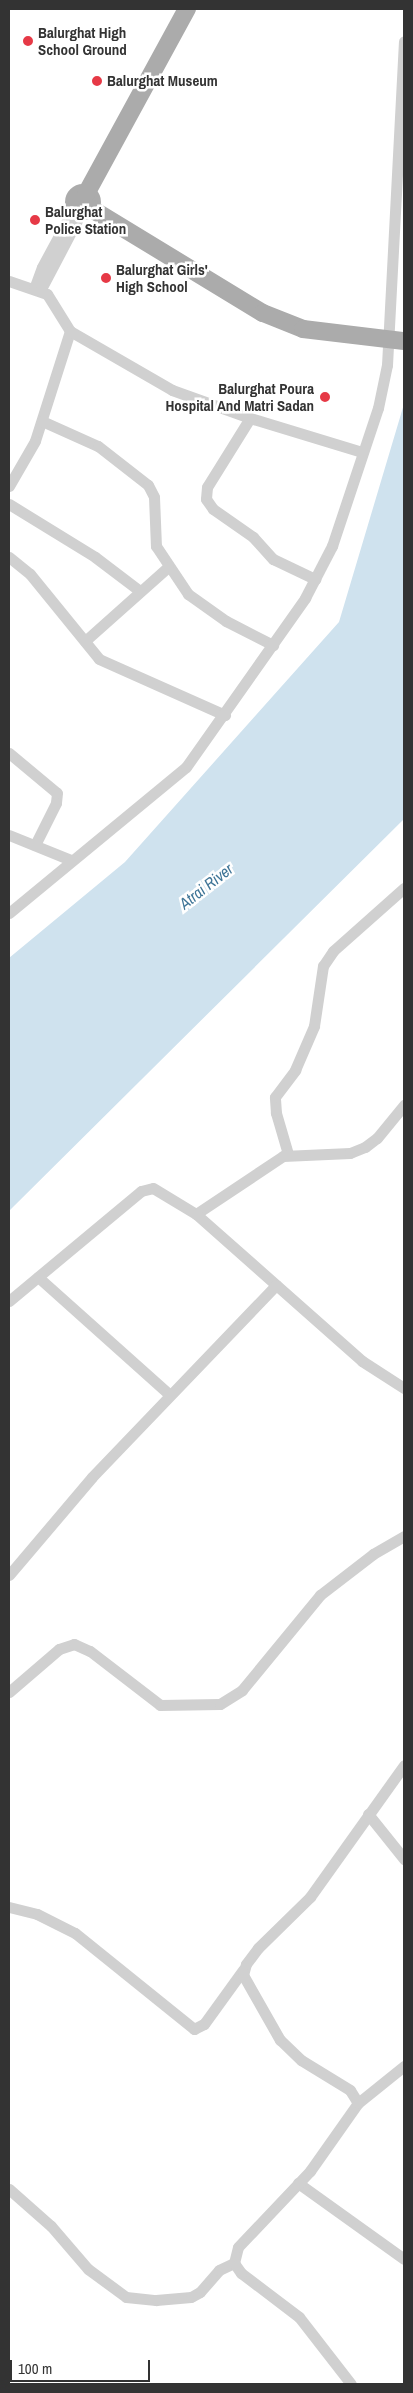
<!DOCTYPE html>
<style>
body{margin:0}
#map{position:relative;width:413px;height:2393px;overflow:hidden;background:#fff;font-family:"Archivo Narrow",sans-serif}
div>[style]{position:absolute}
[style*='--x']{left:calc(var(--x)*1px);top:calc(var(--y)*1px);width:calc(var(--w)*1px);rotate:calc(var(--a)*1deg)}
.water>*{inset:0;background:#cfe2ee}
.street>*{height:11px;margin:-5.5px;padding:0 5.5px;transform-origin:5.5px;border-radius:5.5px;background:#d0d0d0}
.primary>*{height:18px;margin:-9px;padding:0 9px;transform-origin:9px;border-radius:9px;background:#ababab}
.primary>.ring{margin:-9px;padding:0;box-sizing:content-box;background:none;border:18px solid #ababab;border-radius:50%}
.dots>*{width:14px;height:14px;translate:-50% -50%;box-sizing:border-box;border:2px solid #fff;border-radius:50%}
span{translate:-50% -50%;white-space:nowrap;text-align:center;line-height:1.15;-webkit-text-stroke:5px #fff;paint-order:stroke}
.poi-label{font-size:15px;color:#333;font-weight:700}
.left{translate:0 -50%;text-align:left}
.right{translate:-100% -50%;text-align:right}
.water-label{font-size:16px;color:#3f7597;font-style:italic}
.frame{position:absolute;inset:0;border:10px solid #333;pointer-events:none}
.scale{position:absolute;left:10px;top:2360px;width:140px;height:22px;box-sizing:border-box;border:2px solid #333;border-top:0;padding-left:6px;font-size:15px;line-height:18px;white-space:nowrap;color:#333;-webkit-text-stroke:4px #fff;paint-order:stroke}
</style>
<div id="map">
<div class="water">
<div style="clip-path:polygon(404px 404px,404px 819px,9px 1211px,9px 958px,125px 862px,339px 622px)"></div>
</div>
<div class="street">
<div style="--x:9;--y:281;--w:40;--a:18.9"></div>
<div style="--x:47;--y:294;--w:44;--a:58.1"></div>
<div style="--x:70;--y:331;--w:115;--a:107.7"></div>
<div style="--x:35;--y:441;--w:52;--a:120"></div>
<div style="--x:34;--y:289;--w:23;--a:-70"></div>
<div style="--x:42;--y:267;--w:69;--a:-61.6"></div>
<div style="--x:40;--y:291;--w:90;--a:-62.3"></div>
<div style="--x:70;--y:331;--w:118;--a:30"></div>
<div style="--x:172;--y:390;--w:83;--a:19.7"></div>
<div style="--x:250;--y:418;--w:117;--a:16.9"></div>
<div style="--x:250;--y:418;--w:81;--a:121.9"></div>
<div style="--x:207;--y:487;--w:12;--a:95"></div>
<div style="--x:206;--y:499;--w:12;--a:55"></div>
<div style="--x:213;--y:509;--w:49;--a:35"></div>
<div style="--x:253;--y:537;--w:30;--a:48"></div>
<div style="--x:273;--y:559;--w:47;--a:25.5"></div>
<div style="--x:42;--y:421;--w:61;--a:24.1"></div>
<div style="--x:98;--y:446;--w:63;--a:38"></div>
<div style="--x:148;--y:485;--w:13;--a:63"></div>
<div style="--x:154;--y:497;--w:49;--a:87.7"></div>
<div style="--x:156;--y:546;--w:58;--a:56.3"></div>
<div style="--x:188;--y:594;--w:47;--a:35.4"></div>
<div style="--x:226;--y:621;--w:53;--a:27.1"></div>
<div style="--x:9;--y:504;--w:101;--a:31.6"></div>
<div style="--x:95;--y:557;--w:56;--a:37.1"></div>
<div style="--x:9;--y:557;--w:27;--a:39"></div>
<div style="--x:30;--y:574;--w:109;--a:50.9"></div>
<div style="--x:99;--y:659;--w:138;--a:24"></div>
<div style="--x:85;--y:641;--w:111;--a:-41.7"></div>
<div style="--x:9;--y:753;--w:62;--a:39.8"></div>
<div style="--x:57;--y:793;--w:10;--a:96"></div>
<div style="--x:56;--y:803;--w:47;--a:116.6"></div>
<div style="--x:9;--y:835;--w:67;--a:22"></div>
<div style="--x:9;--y:913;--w:229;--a:-39.5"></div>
<div style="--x:186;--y:767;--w:207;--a:-54.8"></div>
<div style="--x:305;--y:598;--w:59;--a:-62.6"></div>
<div style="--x:332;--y:546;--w:145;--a:-71.6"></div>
<div style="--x:378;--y:408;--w:44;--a:-78.2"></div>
<div style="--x:387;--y:365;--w:324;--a:-87"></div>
<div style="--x:288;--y:1154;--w:43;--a:-106.3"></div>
<div style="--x:276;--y:1113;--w:16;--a:-94"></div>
<div style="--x:275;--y:1097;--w:34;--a:-53"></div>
<div style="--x:295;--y:1070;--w:48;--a:-66.6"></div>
<div style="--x:314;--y:1026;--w:61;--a:-81.5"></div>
<div style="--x:323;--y:966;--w:18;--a:-56"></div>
<div style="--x:333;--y:951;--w:95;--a:-41.6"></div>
<div style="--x:196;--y:1214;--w:105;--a:-33.7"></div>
<div style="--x:283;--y:1156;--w:67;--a:-2.6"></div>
<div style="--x:350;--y:1153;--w:16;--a:-22"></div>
<div style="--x:365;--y:1147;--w:15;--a:-37"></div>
<div style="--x:377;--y:1138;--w:43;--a:-50.7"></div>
<div style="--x:38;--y:1277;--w:176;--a:41.8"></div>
<div style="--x:9;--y:1301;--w:172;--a:-39.8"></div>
<div style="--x:141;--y:1191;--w:12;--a:-14"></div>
<div style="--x:153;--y:1188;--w:50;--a:31.2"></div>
<div style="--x:196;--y:1214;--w:222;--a:41.5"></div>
<div style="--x:362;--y:1361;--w:50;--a:32.7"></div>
<div style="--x:9;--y:1575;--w:128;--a:-49.7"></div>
<div style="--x:92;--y:1477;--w:266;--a:-46.2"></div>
<div style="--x:9;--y:1692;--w:66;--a:-40.7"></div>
<div style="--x:59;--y:1649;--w:16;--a:-18"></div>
<div style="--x:74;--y:1644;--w:17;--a:24"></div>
<div style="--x:90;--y:1651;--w:88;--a:37.6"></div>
<div style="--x:160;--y:1705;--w:60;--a:-1"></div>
<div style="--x:220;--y:1704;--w:26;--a:-32"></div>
<div style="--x:242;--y:1690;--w:123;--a:-50.6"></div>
<div style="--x:320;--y:1595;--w:67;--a:-37.7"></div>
<div style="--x:373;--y:1554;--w:36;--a:-30"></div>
<div style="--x:368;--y:1814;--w:58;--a:51.3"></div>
<div style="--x:9;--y:1907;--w:29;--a:14"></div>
<div style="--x:37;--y:1914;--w:42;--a:26.6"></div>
<div style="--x:75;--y:1933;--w:153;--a:38.9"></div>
<div style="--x:194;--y:2029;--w:11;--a:-27"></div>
<div style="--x:204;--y:2024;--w:67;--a:-54.2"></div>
<div style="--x:358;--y:2103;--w:59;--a:-38.8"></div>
<div style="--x:298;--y:2183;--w:130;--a:35.6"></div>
<div style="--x:9;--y:2189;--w:56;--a:41.4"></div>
<div style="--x:51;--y:2226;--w:57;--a:49.3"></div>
<div style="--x:88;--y:2269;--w:47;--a:36.4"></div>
<div style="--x:126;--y:2297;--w:30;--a:6"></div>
<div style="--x:156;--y:2300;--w:35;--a:-5"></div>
<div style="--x:191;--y:2297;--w:10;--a:-29"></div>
<div style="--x:200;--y:2292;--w:29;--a:-49"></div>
<div style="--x:219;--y:2270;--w:17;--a:-25"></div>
<div style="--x:351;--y:2384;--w:85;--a:-127.8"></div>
<div style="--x:299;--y:2317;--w:73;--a:-142.8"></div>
<div style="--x:241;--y:2273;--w:12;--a:-125"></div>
<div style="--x:234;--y:2263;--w:16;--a:-76"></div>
<div style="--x:238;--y:2247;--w:105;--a:-46.5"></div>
<div style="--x:310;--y:2171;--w:83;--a:-54.8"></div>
<div style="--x:358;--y:2103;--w:15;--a:-122"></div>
<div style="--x:350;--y:2090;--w:57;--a:-148.5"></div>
<div style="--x:301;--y:2060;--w:29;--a:-136"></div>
<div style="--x:280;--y:2040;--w:75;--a:-119.6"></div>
<div style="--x:243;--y:1975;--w:11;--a:-75"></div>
<div style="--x:246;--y:1964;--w:20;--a:-53"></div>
<div style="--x:258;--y:1948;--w:73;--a:-44.4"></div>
<div style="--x:310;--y:1897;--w:162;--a:-54.5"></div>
</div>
<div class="primary">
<div class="ring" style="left:74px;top:193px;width:0;height:0"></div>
<div style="--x:86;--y:194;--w:211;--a:-61.4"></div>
<div style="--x:90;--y:208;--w:202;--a:31.3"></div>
<div style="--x:263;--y:313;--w:43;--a:21.8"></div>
<div style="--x:303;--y:329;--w:102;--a:6.8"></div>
</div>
<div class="dots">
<div style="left:28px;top:41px;background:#e63946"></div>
<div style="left:97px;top:81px;background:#e63946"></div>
<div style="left:35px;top:220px;background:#e63946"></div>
<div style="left:106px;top:278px;background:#e63946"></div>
<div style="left:325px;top:397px;background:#e63946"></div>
</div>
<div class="poi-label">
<span class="left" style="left:38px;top:41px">Balurghat High<br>School Ground</span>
<span class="left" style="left:107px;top:81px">Balurghat Museum</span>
<span class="left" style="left:45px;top:220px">Balurghat<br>Police Station</span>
<span class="left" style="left:116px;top:278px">Balurghat Girls'<br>High School</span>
<span class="right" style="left:314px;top:397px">Balurghat Poura<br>Hospital And Matri Sadan</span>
</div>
<div class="water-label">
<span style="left:206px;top:886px;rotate:-38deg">Atrai River</span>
</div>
<div class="frame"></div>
<div class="scale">100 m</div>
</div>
